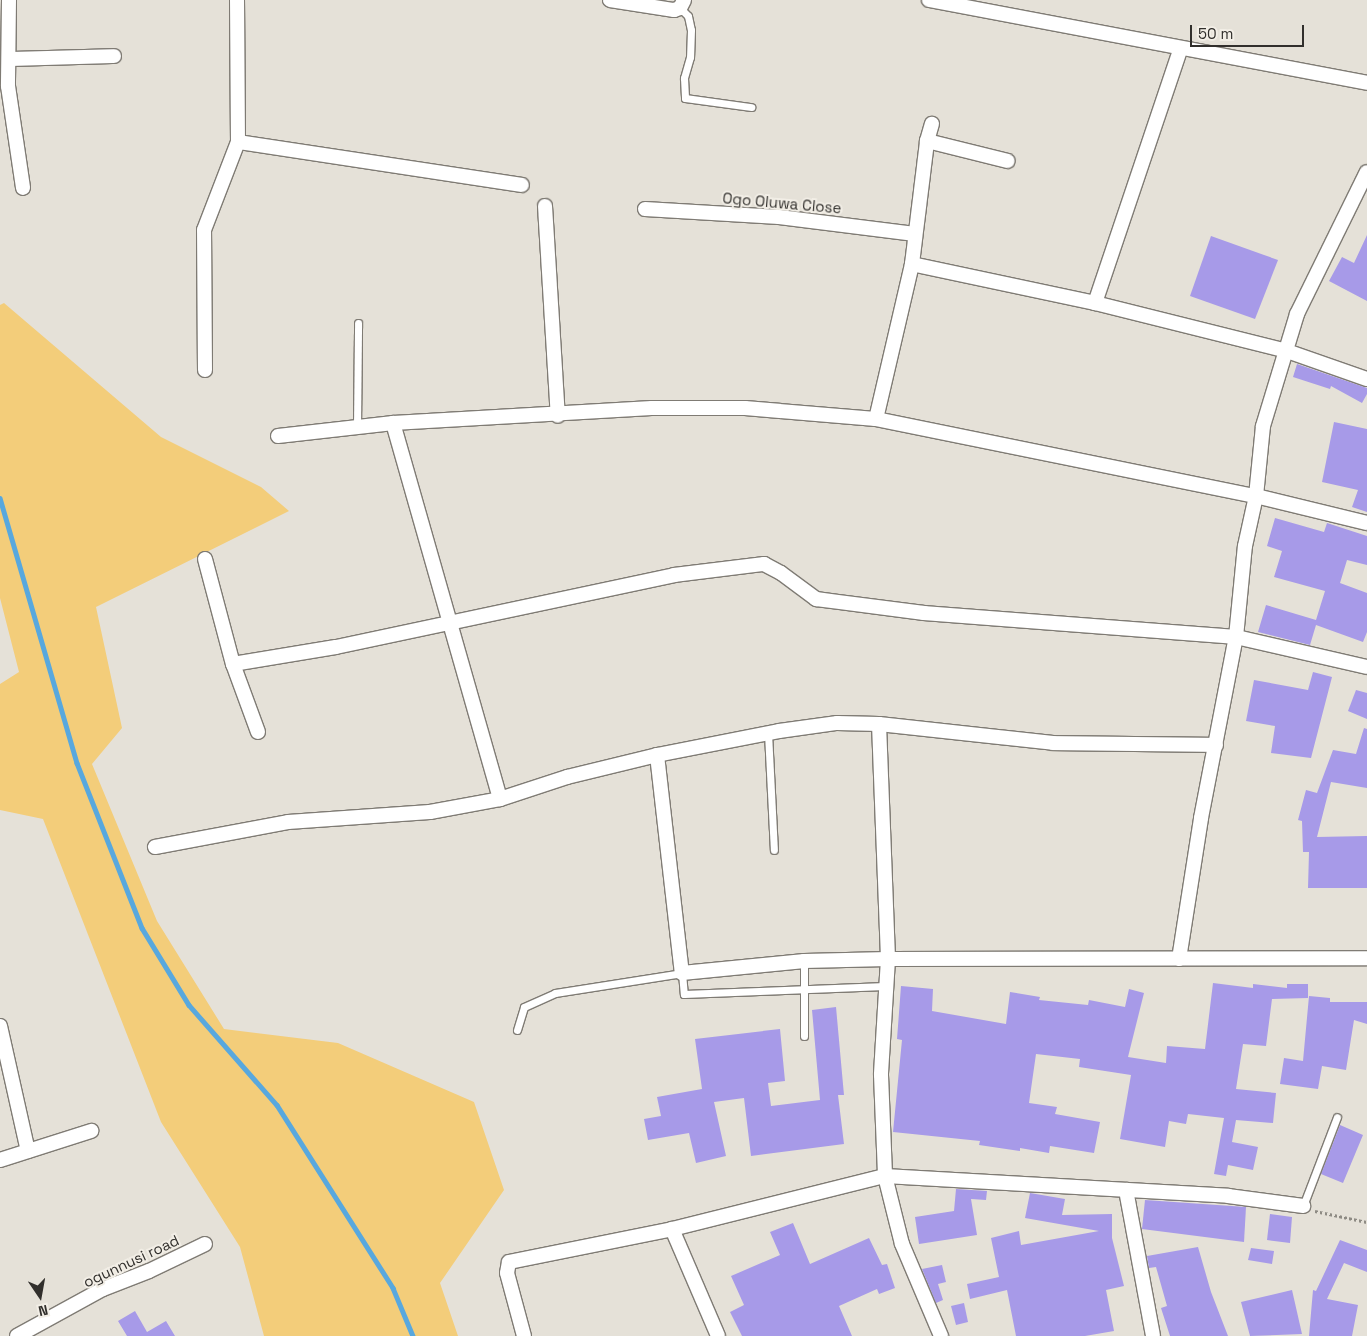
<!DOCTYPE html>
<style>
body{margin:0}
#map{position:relative;width:1367px;height:1336px;overflow:hidden;background:#e5e1d8;font-family:"Space Grotesk",sans-serif}
div>[style]{position:absolute}
[style*='--x']{left:calc(var(--x)*1px);top:calc(var(--y)*1px);width:calc(var(--w)*1px);rotate:calc(var(--a)*1deg)}
.green>*{inset:0;background:#f3cd7a}
.stream>*{height:4.5px;margin:-2.25px;padding:0 2.25px;transform-origin:2.25px;border-radius:2.25px;background:#58a8de}
.building>*{inset:0;background:#a79ae8}
.path>*{height:2.5px;margin-top:-1.25px;transform-origin:0;background:repeating-linear-gradient(90deg,#8e8b84 0 2.5px,transparent 0 5px)}
.roads{filter:drop-shadow(1px 0 #7f7b74) drop-shadow(-1px 0 #7f7b74) drop-shadow(0 1px #7f7b74) drop-shadow(0 -1px #7f7b74)}
.service>*{height:7px;margin:-3.5px;padding:0 3.5px;transform-origin:3.5px;border-radius:3.5px;background:#fff}
.minor>*{height:14px;margin:-7px;padding:0 7px;transform-origin:7px;border-radius:7px;background:#fff}
span{translate:-50% -50%;white-space:nowrap;text-align:center;line-height:1.15;-webkit-text-stroke:4px #f2eee6;paint-order:stroke}
.street-label{font-size:15px;color:#312f2c}
.north{position:absolute;left:15px;top:1271px;width:50px;height:50px;-webkit-text-stroke:4px #f2eee6;paint-order:stroke;rotate:168deg;font-size:14px;font-weight:700;line-height:20px;text-align:center;color:#312f2c}
.north::after{content:'';display:block;margin:auto;width:18px;height:22px;background:#312f2c;clip-path:polygon(50% 0,100% 100%,50% 72%,0 100%)}
.scale{position:absolute;left:1190px;top:25px;width:114px;height:22px;box-sizing:border-box;border:2px solid #312f2c;border-top:0;padding-left:6px;font-size:15px;line-height:18px;white-space:nowrap;color:#312f2c;-webkit-text-stroke:4px #f2eee6;paint-order:stroke}
</style>
<div id="map">
<div class="green">
<div style="clip-path:polygon(4px 303px,161px 437px,261px 487px,289px 511px,96px 607px,122px 728px,92px 764px,157px 921px,224px 1029px,338px 1043px,474px 1102px,504px 1190px,440px 1283px,458px 1336px,264px 1336px,240px 1247px,161px 1122px,43px 819px,0 810px,0 684px,19px 672px,0 598px,0 305px)"></div>
</div>
<div class="stream">
<div style="--x:0;--y:498;--w:276;--a:73.8"></div>
<div style="--x:77;--y:763;--w:177;--a:68.5"></div>
<div style="--x:142;--y:928;--w:90;--a:58.6"></div>
<div style="--x:189;--y:1005;--w:133;--a:48.7"></div>
<div style="--x:277;--y:1105;--w:217;--a:57.6"></div>
<div style="--x:393;--y:1288;--w:52;--a:67.4"></div>
</div>
<div class="building">
<div style="clip-path:polygon(1367px 235px,1367px 301px,1329px 281px,1342px 257px,1354px 263px)"></div>
<div style="clip-path:polygon(1211px 236px,1278px 260px,1255px 319px,1190px 296px)"></div>
<div style="clip-path:polygon(1297px 364px,1367px 388px,1367px 394px,1362px 403px,1331px 386px,1330px 389px,1293px 377px)"></div>
<div style="clip-path:polygon(1334px 422px,1367px 429px,1367px 512px,1352px 507px,1358px 490px,1322px 482px)"></div>
<div style="clip-path:polygon(1275px 518px,1324px 532px,1327px 523px,1367px 536px,1367px 565px,1347px 560px,1340px 583px,1367px 593px,1367px 632px,1363px 642px,1316px 625px,1310px 645px,1258px 632px,1266px 605px,1316px 620px,1325px 591px,1274px 577px,1282px 551px,1267px 546px)"></div>
<div style="clip-path:polygon(1313px 672px,1332px 677px,1311px 758px,1271px 753px,1275px 726px,1246px 721px,1254px 680px,1308px 690px)"></div>
<div style="clip-path:polygon(1356px 690px,1367px 693px,1367px 719px,1348px 711px)"></div>
<div style="clip-path:polygon(1364px 728px,1367px 729px,1367px 788px,1331px 782px,1317px 837px,1367px 836px,1367px 888px,1308px 888px,1309px 852px,1303px 852px,1302px 821px,1298px 820px,1306px 790px,1317px 793px,1333px 750px,1356px 754px)"></div>
<div style="clip-path:polygon(1213px 983px,1253px 988px,1253px 984px,1287px 988px,1287px 984px,1308px 984px,1308px 998px,1272px 999px,1266px 1046px,1243px 1044px,1236px 1089px,1276px 1093px,1273px 1123px,1236px 1120px,1232px 1142px,1258px 1147px,1253px 1170px,1228px 1165px,1226px 1176px,1214px 1174px,1224px 1118px,1188px 1114px,1186px 1124px,1169px 1121px,1165px 1147px,1120px 1139px,1131px 1075px,1079px 1067px,1080px 1059px,1036px 1054px,1029px 1103px,1057px 1107px,1055px 1114px,1100px 1122px,1094px 1153px,1050px 1146px,1049px 1153px,1020px 1148px,1020px 1151px,979px 1145px,980px 1141px,893px 1132px,902px 1040px,897px 1039px,901px 986px,933px 989px,932px 1011px,1006px 1024px,1010px 992px,1040px 997px,1039px 1000px,1088px 1005px,1089px 1000px,1125px 1007px,1129px 989px,1144px 993px,1128px 1057px,1166px 1063px,1167px 1046px,1205px 1049px)"></div>
<div style="clip-path:polygon(1309px 996px,1330px 998px,1330px 1002px,1367px 1002px,1367px 1024px,1354px 1020px,1346px 1070px,1322px 1066px,1318px 1089px,1280px 1084px,1284px 1058px,1303px 1061px)"></div>
<div style="clip-path:polygon(836px 1007px,844px 1095px,838px 1095px,844px 1144px,751px 1156px,744px 1098px,714px 1102px,726px 1156px,696px 1163px,689px 1133px,648px 1140px,644px 1119px,661px 1116px,657px 1097px,702px 1089px,695px 1039px,780px 1029px,785px 1081px,768px 1083px,771px 1106px,820px 1100px,812px 1010px)"></div>
<div style="clip-path:polygon(1340px 1125px,1363px 1135px,1343px 1183px,1321px 1174px)"></div>
<div style="clip-path:polygon(956px 1189px,987px 1191px,986px 1200px,971px 1199px,977px 1235px,919px 1244px,915px 1217px,954px 1211px)"></div>
<div style="clip-path:polygon(1030px 1193px,1065px 1199px,1062px 1215px,1112px 1214px,1112px 1238px,1124px 1286px,1106px 1290px,1114px 1331px,1085px 1336px,1016px 1336px,1007px 1290px,970px 1299px,967px 1284px,999px 1277px,991px 1238px,1019px 1231px,1021px 1245px,1099px 1231px,1025px 1218px)"></div>
<div style="clip-path:polygon(1145px 1200px,1246px 1207px,1244px 1242px,1142px 1229px)"></div>
<div style="clip-path:polygon(1270px 1214px,1292px 1217px,1290px 1243px,1267px 1240px)"></div>
<div style="clip-path:polygon(793px 1223px,810px 1264px,869px 1238px,882px 1265px,887px 1264px,895px 1288px,879px 1294px,877px 1289px,839px 1306px,852px 1336px,742px 1336px,730px 1312px,744px 1305px,731px 1276px,780px 1255px,770px 1232px)"></div>
<div style="clip-path:polygon(1340px 1240px,1367px 1250px,1367px 1272px,1344px 1263px,1327px 1299px,1358px 1305px,1352px 1336px,1309px 1336px,1313px 1290px,1316px 1291px)"></div>
<div style="clip-path:polygon(1198px 1247px,1211px 1292px,1228px 1336px,1170px 1336px,1161px 1308px,1167px 1306px,1156px 1267px,1149px 1268px,1147px 1256px)"></div>
<div style="clip-path:polygon(1251px 1248px,1274px 1251px,1272px 1264px,1248px 1260px)"></div>
<div style="clip-path:polygon(942px 1265px,946px 1282px,938px 1284px,943px 1300px,936px 1303px,922px 1269px)"></div>
<div style="clip-path:polygon(1292px 1290px,1302px 1334px,1250px 1336px,1241px 1302px)"></div>
<div style="clip-path:polygon(964px 1303px,968px 1322px,956px 1325px,951px 1306px)"></div>
<div style="clip-path:polygon(135px 1311px,147px 1332px,166px 1321px,175px 1336px,127px 1336px,118px 1321px)"></div>
</div>
<div class="path">
<div style="--x:1315;--y:1211;--w:53;--a:11.9"></div>
</div>
<div class="roads">
<div class="service">
<div style="--x:680;--y:8;--w:11;--a:45"></div>
<div style="--x:688;--y:16;--w:14;--a:78"></div>
<div style="--x:691;--y:30;--w:27;--a:92"></div>
<div style="--x:690;--y:57;--w:22;--a:106"></div>
<div style="--x:684;--y:78;--w:20;--a:87"></div>
<div style="--x:685;--y:98;--w:67;--a:7.8"></div>
<div style="--x:357;--y:427;--w:104;--a:-89.4"></div>
<div style="--x:768;--y:733;--w:117;--a:87.1"></div>
<div style="--x:517;--y:1030;--w:24;--a:-73"></div>
<div style="--x:524;--y:1007;--w:34;--a:-24"></div>
<div style="--x:555;--y:993;--w:129;--a:-8.9"></div>
<div style="--x:682;--y:973;--w:21;--a:85"></div>
<div style="--x:684;--y:994;--w:201;--a:-2.3"></div>
<div style="--x:804;--y:1036;--w:75;--a:-90"></div>
<div style="--x:1303;--y:1206;--w:95;--a:-69.1"></div>
</div>
<div class="minor">
<div style="--x:9;--y:0;--w:86;--a:90.7"></div>
<div style="--x:8;--y:86;--w:103;--a:81.6"></div>
<div style="--x:610;--y:0;--w:65;--a:8.9"></div>
<div style="--x:674;--y:10;--w:6;--a:-18"></div>
<div style="--x:680;--y:8;--w:9;--a:-63"></div>
<div style="--x:929;--y:0;--w:446;--a:10.7"></div>
<div style="--x:9;--y:59;--w:105;--a:-1.6"></div>
<div style="--x:927;--y:141;--w:83;--a:13.9"></div>
<div style="--x:238;--y:142;--w:287;--a:8.6"></div>
<div style="--x:545;--y:206;--w:210;--a:86.5"></div>
<div style="--x:645;--y:209;--w:134;--a:3.4"></div>
<div style="--x:779;--y:217;--w:137;--a:7.1"></div>
<div style="--x:912;--y:264;--w:187;--a:12"></div>
<div style="--x:1095;--y:303;--w:195;--a:14"></div>
<div style="--x:1284;--y:350;--w:88;--a:19.3"></div>
<div style="--x:1095;--y:303;--w:267;--a:-71.4"></div>
<div style="--x:205;--y:370;--w:140;--a:-90.4"></div>
<div style="--x:204;--y:230;--w:94;--a:-68.9"></div>
<div style="--x:238;--y:142;--w:142;--a:-90.4"></div>
<div style="--x:876;--y:419;--w:159;--a:-76.9"></div>
<div style="--x:912;--y:264;--w:124;--a:-83"></div>
<div style="--x:927;--y:141;--w:18;--a:-74"></div>
<div style="--x:393;--y:423;--w:391;--a:74.1"></div>
<div style="--x:278;--y:436;--w:116;--a:-6.4"></div>
<div style="--x:393;--y:423;--w:259;--a:-3.3"></div>
<div style="--x:652;--y:408;--w:93;--a:0"></div>
<div style="--x:745;--y:408;--w:131;--a:4.8"></div>
<div style="--x:876;--y:419;--w:388;--a:11.5"></div>
<div style="--x:1256;--y:496;--w:114;--a:13.7"></div>
<div style="--x:205;--y:559;--w:109;--a:75.1"></div>
<div style="--x:879;--y:724;--w:235;--a:87.8"></div>
<div style="--x:888;--y:959;--w:116;--a:93.5"></div>
<div style="--x:881;--y:1075;--w:101;--a:87.7"></div>
<div style="--x:885;--y:1176;--w:70;--a:76"></div>
<div style="--x:902;--y:1244;--w:100;--a:67"></div>
<div style="--x:258;--y:732;--w:72;--a:-110.2"></div>
<div style="--x:233;--y:664;--w:104;--a:-9.4"></div>
<div style="--x:336;--y:647;--w:346;--a:-12"></div>
<div style="--x:674;--y:575;--w:91;--a:-7"></div>
<div style="--x:764;--y:564;--w:19;--a:28"></div>
<div style="--x:781;--y:573;--w:44;--a:36.6"></div>
<div style="--x:816;--y:599;--w:109;--a:7.4"></div>
<div style="--x:924;--y:613;--w:313;--a:4.4"></div>
<div style="--x:1236;--y:637;--w:134;--a:12.9"></div>
<div style="--x:657;--y:755;--w:219;--a:83.5"></div>
<div style="--x:682;--y:973;--w:123;--a:-5.6"></div>
<div style="--x:804;--y:961;--w:84;--a:-1.4"></div>
<div style="--x:888;--y:959;--w:479;--a:-0.1"></div>
<div style="--x:155;--y:847;--w:135;--a:-10.6"></div>
<div style="--x:288;--y:822;--w:142;--a:-4"></div>
<div style="--x:430;--y:812;--w:71;--a:-10.5"></div>
<div style="--x:500;--y:799;--w:71;--a:-18.2"></div>
<div style="--x:567;--y:777;--w:93;--a:-13.7"></div>
<div style="--x:657;--y:755;--w:124;--a:-11.1"></div>
<div style="--x:779;--y:731;--w:59;--a:-7.9"></div>
<div style="--x:837;--y:723;--w:42;--a:1.4"></div>
<div style="--x:879;--y:724;--w:175;--a:6.2"></div>
<div style="--x:1053;--y:743;--w:163;--a:0.7"></div>
<div style="--x:1179;--y:959;--w:143;--a:-81.1"></div>
<div style="--x:1201;--y:818;--w:184;--a:-79.1"></div>
<div style="--x:1236;--y:637;--w:91;--a:-84.4"></div>
<div style="--x:1245;--y:546;--w:51;--a:-77.6"></div>
<div style="--x:1256;--y:496;--w:70;--a:-84.3"></div>
<div style="--x:1263;--y:426;--w:117;--a:-73.1"></div>
<div style="--x:1297;--y:314;--w:158;--a:-63.8"></div>
<div style="--x:0;--y:1026;--w:128;--a:77.4"></div>
<div style="--x:0;--y:1160;--w:96;--a:-17.7"></div>
<div style="--x:1126;--y:1190;--w:148;--a:79.5"></div>
<div style="--x:672;--y:1229;--w:116;--a:66.7"></div>
<div style="--x:17;--y:1336;--w:98;--a:-28.7"></div>
<div style="--x:103;--y:1289;--w:49;--a:-21.4"></div>
<div style="--x:149;--y:1271;--w:62;--a:-25.7"></div>
<div style="--x:524;--y:1336;--w:65;--a:-105.1"></div>
<div style="--x:507;--y:1273;--w:11;--a:-80"></div>
<div style="--x:509;--y:1262;--w:166;--a:-11.4"></div>
<div style="--x:672;--y:1229;--w:219;--a:-14"></div>
<div style="--x:885;--y:1176;--w:344;--a:3.3"></div>
<div style="--x:1228;--y:1196;--w:76;--a:7.6"></div>
</div>
</div>
<div class="street-label">
<span style="left:782px;top:203px;rotate:5deg">Ogo Oluwa Close</span>
<span style="left:131px;top:1261px;rotate:-25deg">ogunnusi road</span>
</div>
<div class="north">N</div>
<div class="scale">50 m</div>
</div>
